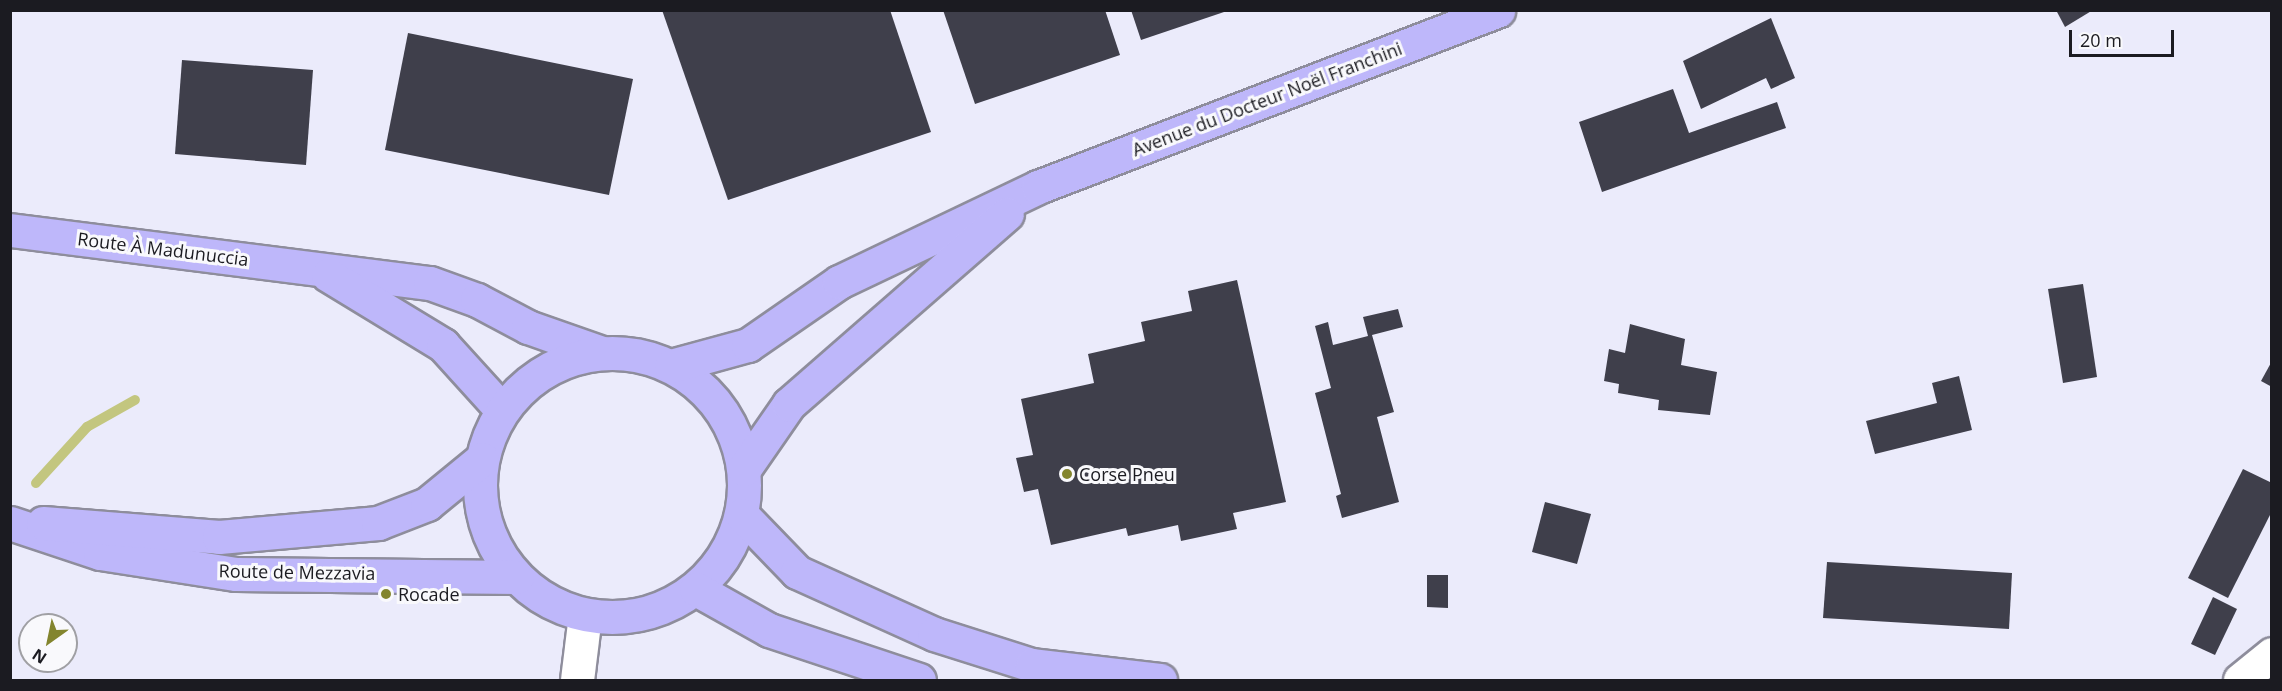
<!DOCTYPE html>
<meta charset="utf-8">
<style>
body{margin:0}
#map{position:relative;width:2282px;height:691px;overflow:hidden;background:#ebebfb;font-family:"Open Sans",sans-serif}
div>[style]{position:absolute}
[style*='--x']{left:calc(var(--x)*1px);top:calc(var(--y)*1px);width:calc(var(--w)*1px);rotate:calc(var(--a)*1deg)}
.stream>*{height:10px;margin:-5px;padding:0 5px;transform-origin:5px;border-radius:5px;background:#c3c67f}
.building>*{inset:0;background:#3f3f4b}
.roads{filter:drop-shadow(2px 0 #8e8d9c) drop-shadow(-2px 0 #8e8d9c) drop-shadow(0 2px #8e8d9c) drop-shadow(0 -2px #8e8d9c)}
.minor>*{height:33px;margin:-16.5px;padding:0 16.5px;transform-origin:16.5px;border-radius:16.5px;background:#fff}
.major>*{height:33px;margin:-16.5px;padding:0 16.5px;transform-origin:16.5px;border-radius:16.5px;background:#beb7fa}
.major>.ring{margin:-16.5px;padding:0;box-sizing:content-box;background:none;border:33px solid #beb7fa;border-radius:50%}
.dots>*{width:16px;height:16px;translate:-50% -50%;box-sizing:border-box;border:3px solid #f9f9fc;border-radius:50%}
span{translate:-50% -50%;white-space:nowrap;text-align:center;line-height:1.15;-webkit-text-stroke:6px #f9f9fc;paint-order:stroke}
.street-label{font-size:18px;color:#1b1b21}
.poi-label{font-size:18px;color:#1b1b21}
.left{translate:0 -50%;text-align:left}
.frame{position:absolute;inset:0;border:12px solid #1b1b21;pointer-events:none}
.north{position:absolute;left:18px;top:613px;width:60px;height:60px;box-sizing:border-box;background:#f9f9fc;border:2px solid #a0a0a4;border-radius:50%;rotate:213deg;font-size:16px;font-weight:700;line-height:24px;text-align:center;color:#1b1b21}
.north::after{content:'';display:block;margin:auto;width:21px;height:27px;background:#83852e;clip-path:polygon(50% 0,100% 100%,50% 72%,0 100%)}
.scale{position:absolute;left:2069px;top:30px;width:105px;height:27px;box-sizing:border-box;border:3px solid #1b1b21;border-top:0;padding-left:8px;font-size:18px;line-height:21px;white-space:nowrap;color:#1b1b21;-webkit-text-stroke:4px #f9f9fc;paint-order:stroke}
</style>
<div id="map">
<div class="stream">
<div style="--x:36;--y:483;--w:76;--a:-47.7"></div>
<div style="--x:87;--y:427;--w:55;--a:-29.4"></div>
</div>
<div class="building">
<div style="clip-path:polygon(662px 10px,890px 10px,931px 132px,728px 200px)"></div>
<div style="clip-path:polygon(943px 10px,1105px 10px,1120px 55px,975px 104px)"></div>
<div style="clip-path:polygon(1131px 10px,1227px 10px,1227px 11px,1141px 40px)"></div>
<div style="clip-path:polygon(2056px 10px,2093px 10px,2065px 27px)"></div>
<div style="clip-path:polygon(1771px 18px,1795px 78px,1771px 89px,1766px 78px,1701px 109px,1683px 61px)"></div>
<div style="clip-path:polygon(408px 33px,633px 79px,609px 195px,385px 150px)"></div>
<div style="clip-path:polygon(182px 60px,313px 70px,306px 165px,175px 154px)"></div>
<div style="clip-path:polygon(1673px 89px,1689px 133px,1777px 102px,1786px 128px,1602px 192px,1579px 122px)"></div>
<div style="clip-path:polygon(1237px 280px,1286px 502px,1233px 513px,1237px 529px,1181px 541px,1178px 525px,1128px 536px,1126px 528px,1051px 545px,1038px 489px,1024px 492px,1016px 458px,1033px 455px,1021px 399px,1094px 383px,1088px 354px,1145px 341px,1141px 322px,1192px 311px,1188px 291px)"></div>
<div style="clip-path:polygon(2083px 284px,2097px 377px,2063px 383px,2048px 289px)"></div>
<div style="clip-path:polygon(1398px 309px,1403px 327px,1372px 335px,1394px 412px,1377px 417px,1399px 502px,1342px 518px,1336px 496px,1341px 494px,1315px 393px,1331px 388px,1315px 326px,1328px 322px,1333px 345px,1368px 336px,1363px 317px)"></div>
<div style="clip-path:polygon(1630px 324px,1685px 339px,1681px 365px,1717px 372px,1710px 415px,1658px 410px,1659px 400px,1618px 393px,1619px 384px,1604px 381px,1609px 349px,1625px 353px)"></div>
<div style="clip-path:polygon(2272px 361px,2272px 387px,2261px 381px)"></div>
<div style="clip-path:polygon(1959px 376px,1972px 430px,1875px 454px,1866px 421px,1937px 403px,1932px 383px)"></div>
<div style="clip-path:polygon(2243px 469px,2272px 483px,2272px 511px,2228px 598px,2188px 578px)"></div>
<div style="clip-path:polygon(1545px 502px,1591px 514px,1577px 564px,1532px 552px)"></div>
<div style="clip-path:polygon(1827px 562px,2012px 573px,2009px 629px,1823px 618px)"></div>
<div style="clip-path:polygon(1427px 575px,1448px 575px,1448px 608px,1427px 607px)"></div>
<div style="clip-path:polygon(2213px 597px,2237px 609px,2215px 655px,2191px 644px)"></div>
</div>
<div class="roads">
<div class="minor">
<div style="--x:577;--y:680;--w:65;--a:-83"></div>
<div style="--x:2240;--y:680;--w:41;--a:-39.1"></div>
</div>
<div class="major">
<div style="--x:10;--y:230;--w:423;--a:7.2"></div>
<div style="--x:430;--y:283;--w:50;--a:19.9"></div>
<div style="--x:477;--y:300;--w:58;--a:27.9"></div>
<div style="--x:528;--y:327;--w:78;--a:19.4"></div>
<div style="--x:328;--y:275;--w:135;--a:31.3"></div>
<div style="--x:443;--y:345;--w:88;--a:47.8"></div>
<div class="ring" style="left:480px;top:353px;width:231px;height:231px"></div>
<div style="--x:671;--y:366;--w:80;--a:-15.3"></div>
<div style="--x:748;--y:345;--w:111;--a:-34.7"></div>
<div style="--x:839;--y:282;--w:221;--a:-25.5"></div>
<div style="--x:1038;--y:187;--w:493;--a:-21"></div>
<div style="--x:744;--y:469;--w:79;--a:-55.3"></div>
<div style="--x:789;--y:404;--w:289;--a:-41.1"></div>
<div style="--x:742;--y:515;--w:79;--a:46"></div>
<div style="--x:797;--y:572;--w:150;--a:24.3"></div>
<div style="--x:934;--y:634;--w:103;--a:17.6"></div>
<div style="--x:1032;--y:665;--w:129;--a:6.7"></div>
<div style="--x:10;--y:523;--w:95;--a:18.4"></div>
<div style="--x:100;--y:553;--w:138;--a:8.8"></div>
<div style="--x:236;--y:574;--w:281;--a:0.6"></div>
<div style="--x:43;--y:523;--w:177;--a:4.5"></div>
<div style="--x:219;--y:537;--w:160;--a:-5"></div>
<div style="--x:378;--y:523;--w:53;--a:-21.2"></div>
<div style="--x:427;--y:504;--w:71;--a:-39.3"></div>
<div style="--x:696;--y:589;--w:84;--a:29.3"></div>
<div style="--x:769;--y:630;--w:158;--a:18.4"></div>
</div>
</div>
<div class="dots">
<div style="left:1067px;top:474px;background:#83852e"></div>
<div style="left:386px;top:594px;background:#83852e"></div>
</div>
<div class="street-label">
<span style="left:1267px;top:99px;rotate:-21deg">Avenue du Docteur Noël Franchini</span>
<span style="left:163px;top:249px;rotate:7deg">Route À Madunuccia</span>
<span style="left:297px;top:572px;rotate:1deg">Route de Mezzavia</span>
</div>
<div class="poi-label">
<span class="left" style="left:1079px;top:474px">Corse Pneu</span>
<span class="left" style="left:398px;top:594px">Rocade</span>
</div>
<div class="frame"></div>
<div class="north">N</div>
<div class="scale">20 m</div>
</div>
